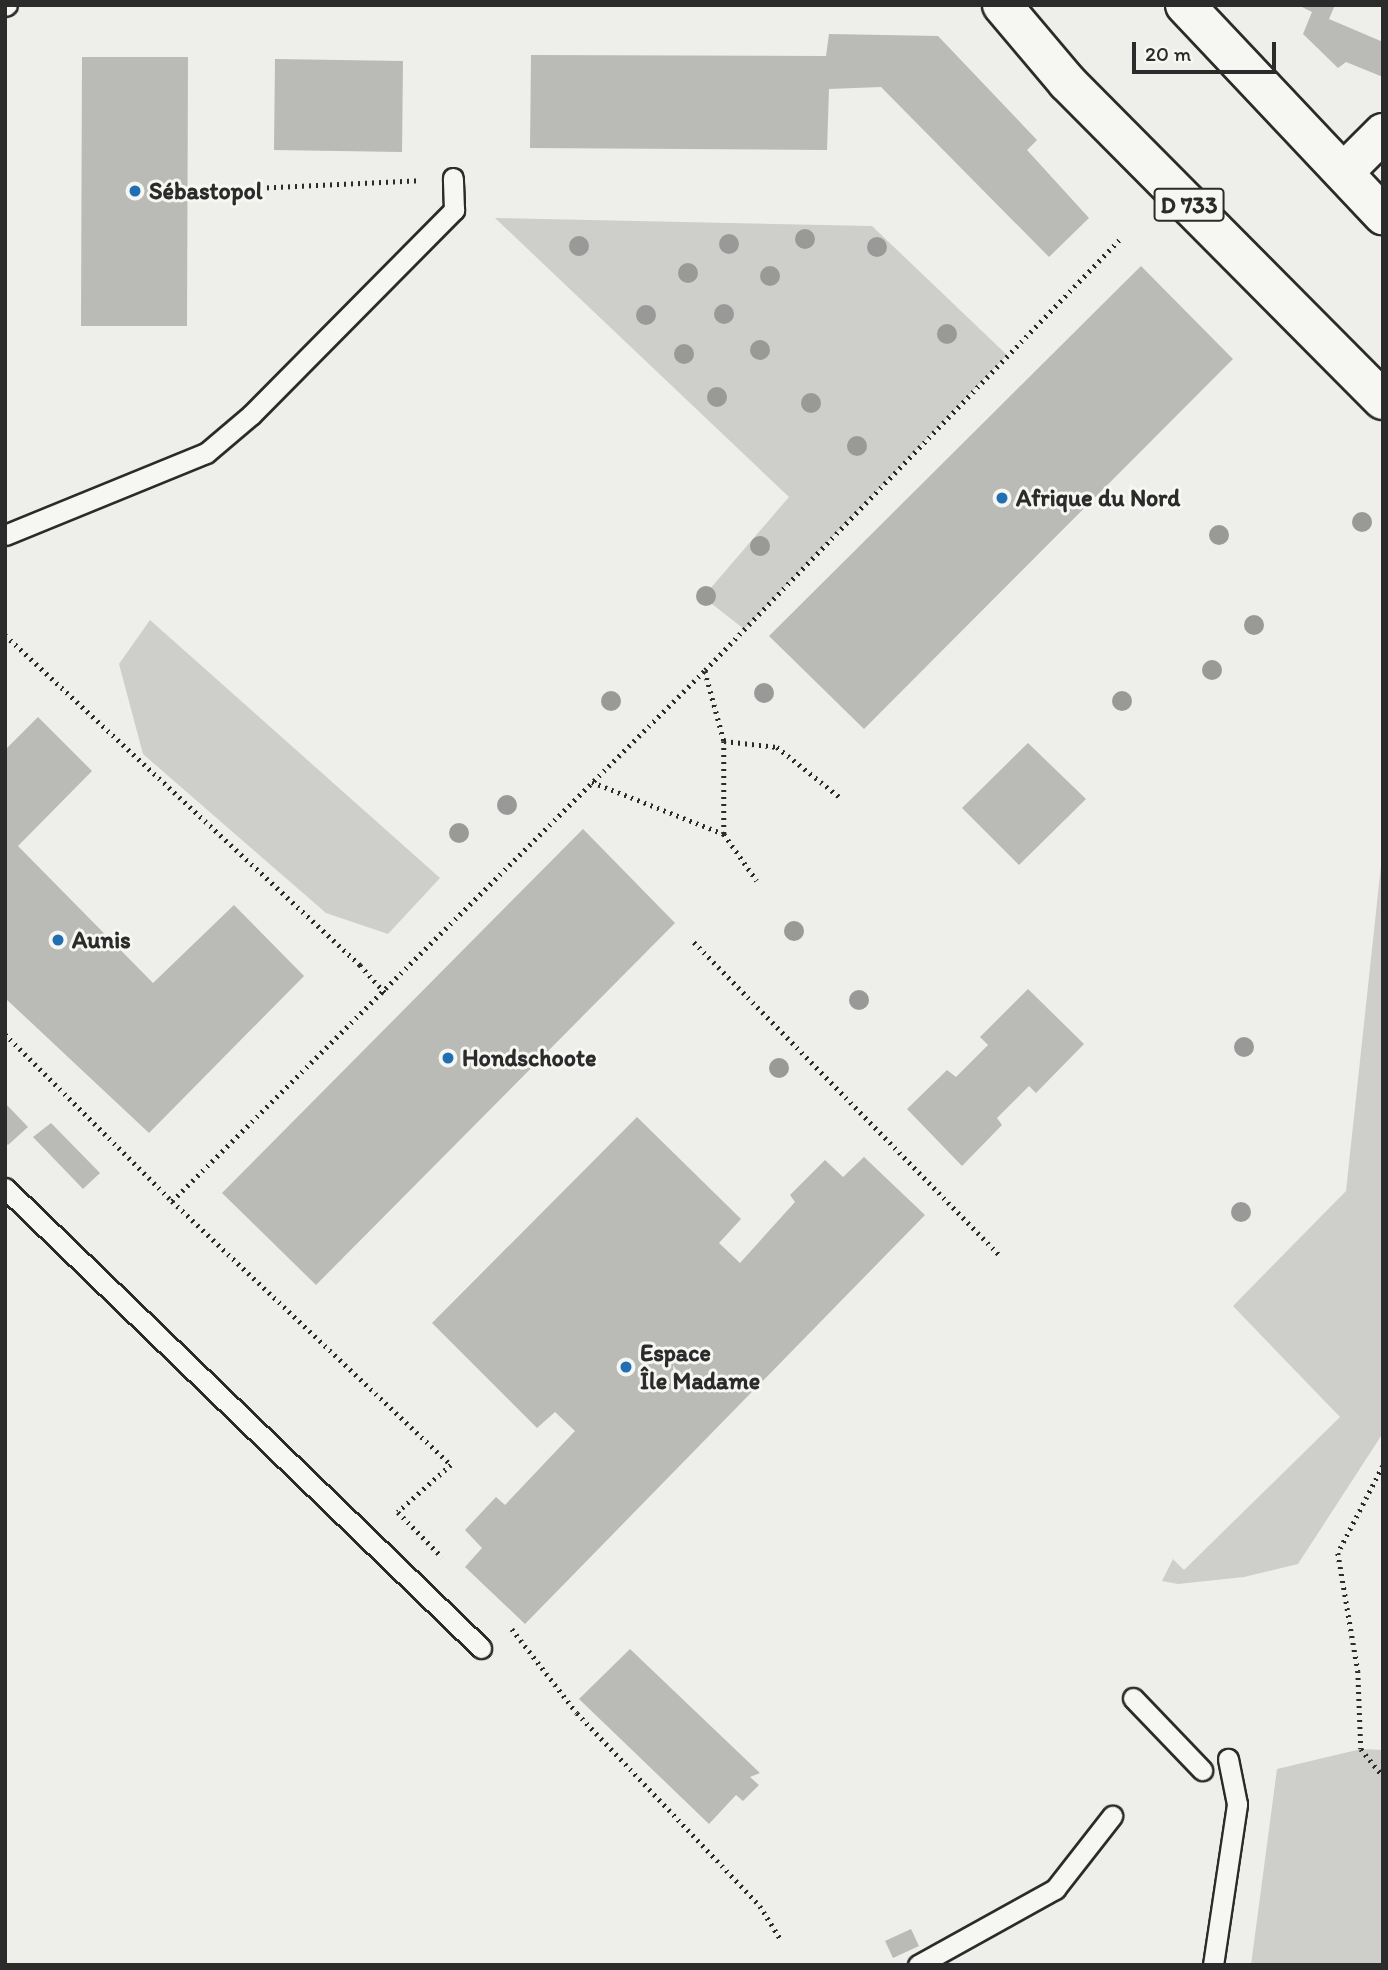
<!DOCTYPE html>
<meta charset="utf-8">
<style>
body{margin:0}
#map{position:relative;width:1388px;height:1970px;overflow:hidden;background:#eeeeea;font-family:Itim,sans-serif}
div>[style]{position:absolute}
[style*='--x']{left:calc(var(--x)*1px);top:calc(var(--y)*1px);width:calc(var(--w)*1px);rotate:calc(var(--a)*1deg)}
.green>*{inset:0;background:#cececa}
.building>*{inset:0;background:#babab7}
.path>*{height:4.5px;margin-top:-2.25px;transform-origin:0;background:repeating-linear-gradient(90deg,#2b2b2b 0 2px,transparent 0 7px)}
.roads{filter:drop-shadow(2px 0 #2b2b2b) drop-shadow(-2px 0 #2b2b2b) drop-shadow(0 2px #2b2b2b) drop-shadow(0 -2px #2b2b2b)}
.service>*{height:19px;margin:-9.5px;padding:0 9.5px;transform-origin:9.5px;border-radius:9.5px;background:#f6f6f2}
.minor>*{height:38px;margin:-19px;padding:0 19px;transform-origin:19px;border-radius:19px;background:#f6f6f2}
.tertiary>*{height:38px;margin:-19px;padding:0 19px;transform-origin:19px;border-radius:19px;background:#f6f6f2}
.primary>*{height:38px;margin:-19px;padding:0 19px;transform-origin:19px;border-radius:19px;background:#f6f6f2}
.trees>*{width:20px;height:20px;margin:-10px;border-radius:50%;background:#999997}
.dots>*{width:19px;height:19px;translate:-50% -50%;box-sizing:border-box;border:4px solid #f6f6f2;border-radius:50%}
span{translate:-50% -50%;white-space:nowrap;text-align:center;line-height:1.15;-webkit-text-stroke:6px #f6f6f2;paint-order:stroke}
.shield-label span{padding:2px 5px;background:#f6f6f2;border:2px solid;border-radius:5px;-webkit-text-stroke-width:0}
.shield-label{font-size:23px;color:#2b2b2b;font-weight:700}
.poi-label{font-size:24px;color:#2b2b2b;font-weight:700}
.left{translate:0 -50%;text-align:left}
.frame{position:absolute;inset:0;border:7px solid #2b2b2b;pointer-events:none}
.scale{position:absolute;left:1132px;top:42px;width:144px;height:32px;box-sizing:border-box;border:4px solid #2b2b2b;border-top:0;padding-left:9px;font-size:21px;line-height:24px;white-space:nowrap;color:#2b2b2b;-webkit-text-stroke:5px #f6f6f2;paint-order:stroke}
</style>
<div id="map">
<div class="green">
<div style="clip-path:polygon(495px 218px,872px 226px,1007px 355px,744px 629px,703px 597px,789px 497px)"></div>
<div style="clip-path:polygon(150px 620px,440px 878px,388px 934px,326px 913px,143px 754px,119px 664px)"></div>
<div style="clip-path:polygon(1383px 847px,1383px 1433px,1298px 1564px,1244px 1577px,1178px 1584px,1162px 1581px,1173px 1559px,1184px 1570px,1340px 1417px,1233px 1306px,1346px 1191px)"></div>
<div style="clip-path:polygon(1361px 1749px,1383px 1750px,1383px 1965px,1251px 1965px,1277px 1769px)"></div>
</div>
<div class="building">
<div style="clip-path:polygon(1298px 5px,1335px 5px,1329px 19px,1383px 42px,1383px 77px,1346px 62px,1338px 68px,1303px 34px,1312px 12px)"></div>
<div style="clip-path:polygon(829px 34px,938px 36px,1037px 140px,1027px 150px,1089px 218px,1049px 257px,881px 87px,829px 89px,827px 150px,530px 148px,531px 55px,826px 56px)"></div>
<div style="clip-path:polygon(82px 57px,188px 57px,187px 326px,81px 326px)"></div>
<div style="clip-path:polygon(275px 59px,403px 61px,402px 152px,274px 150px)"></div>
<div style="clip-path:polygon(1141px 266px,1233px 359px,864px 729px,769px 636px)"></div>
<div style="clip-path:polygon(38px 717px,92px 771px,18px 846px,153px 983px,234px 905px,304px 976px,149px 1133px,5px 998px,5px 750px)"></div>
<div style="clip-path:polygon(1028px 743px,1086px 799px,1019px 865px,962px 808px)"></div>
<div style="clip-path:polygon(583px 829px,675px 923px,316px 1285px,222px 1193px)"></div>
<div style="clip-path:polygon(1028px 989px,1084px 1044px,1036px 1093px,1029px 1086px,997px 1118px,1002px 1125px,962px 1166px,907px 1109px,947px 1070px,956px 1077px,988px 1045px,980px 1037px)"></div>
<div style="clip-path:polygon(5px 1103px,28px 1127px,8px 1145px,5px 1142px)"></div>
<div style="clip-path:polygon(637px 1117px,741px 1219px,719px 1243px,740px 1263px,795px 1202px,790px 1195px,825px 1160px,843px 1177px,864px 1157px,925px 1215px,525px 1624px,465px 1567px,482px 1548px,465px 1530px,496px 1497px,505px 1505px,575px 1431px,555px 1412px,537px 1428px,432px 1323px)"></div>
<div style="clip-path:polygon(51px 1123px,100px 1173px,83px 1189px,33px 1137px)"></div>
<div style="clip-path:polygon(630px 1649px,760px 1773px,750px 1777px,759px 1785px,743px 1801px,736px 1795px,709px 1824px,579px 1699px)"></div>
<div style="clip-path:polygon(911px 1929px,919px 1946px,893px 1958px,885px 1941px)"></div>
</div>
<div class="path">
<div style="--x:211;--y:190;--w:209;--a:-2.7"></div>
<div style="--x:5;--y:635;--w:485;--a:42.9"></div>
<div style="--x:360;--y:965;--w:38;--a:48"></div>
<div style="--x:705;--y:671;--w:73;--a:74.8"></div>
<div style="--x:724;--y:741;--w:93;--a:90"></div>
<div style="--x:724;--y:834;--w:57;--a:54.9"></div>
<div style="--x:724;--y:741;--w:53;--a:6.5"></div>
<div style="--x:777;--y:747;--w:82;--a:38.6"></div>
<div style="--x:592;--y:782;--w:142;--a:21.5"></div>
<div style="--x:694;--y:942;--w:440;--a:45.7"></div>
<div style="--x:5;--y:1034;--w:236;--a:45"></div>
<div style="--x:172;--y:1201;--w:752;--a:-44.89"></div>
<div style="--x:705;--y:670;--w:600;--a:-46.08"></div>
<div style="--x:172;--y:1201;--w:384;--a:43.4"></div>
<div style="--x:451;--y:1465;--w:71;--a:138.4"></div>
<div style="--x:398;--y:1512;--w:63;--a:45.6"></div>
<div style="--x:1383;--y:1466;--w:98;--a:117.3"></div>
<div style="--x:1338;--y:1553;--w:120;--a:80.4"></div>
<div style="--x:1358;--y:1671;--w:78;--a:87.8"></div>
<div style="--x:1361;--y:1749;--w:35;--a:51"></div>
<div style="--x:512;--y:1629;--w:106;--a:52.3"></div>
<div style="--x:577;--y:1713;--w:266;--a:46.5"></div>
<div style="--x:760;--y:1906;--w:40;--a:58"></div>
</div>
<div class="roads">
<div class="service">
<div style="--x:5;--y:6;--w:2;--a:-27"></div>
<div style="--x:5;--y:535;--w:217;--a:-22.2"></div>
<div style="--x:206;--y:453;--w:59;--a:-40.2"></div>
<div style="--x:251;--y:415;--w:289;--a:-45.3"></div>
<div style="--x:454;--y:210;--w:32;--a:-92"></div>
<div style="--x:5;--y:1188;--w:662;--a:44.02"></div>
<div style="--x:1133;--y:1698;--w:100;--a:46.2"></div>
<div style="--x:918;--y:1965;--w:157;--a:-29"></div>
<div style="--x:1055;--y:1889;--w:93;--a:-52"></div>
<div style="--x:1213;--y:1965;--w:163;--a:-81.5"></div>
<div style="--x:1237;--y:1804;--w:46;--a:-101.3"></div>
</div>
<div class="minor">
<div style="--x:1344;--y:172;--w:55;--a:-45"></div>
</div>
<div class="tertiary">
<div style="--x:1185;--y:5;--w:289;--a:46.7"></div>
</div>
<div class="primary">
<div style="--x:1002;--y:5;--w:101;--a:49.8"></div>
<div style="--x:1067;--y:82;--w:448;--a:45.2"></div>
</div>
</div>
<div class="trees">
<div style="left:805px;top:239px"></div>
<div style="left:729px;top:244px"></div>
<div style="left:579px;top:246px"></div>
<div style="left:877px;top:247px"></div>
<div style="left:688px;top:273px"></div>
<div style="left:770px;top:276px"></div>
<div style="left:724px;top:314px"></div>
<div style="left:646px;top:315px"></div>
<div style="left:947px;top:334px"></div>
<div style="left:760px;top:350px"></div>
<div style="left:684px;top:354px"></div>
<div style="left:717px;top:397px"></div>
<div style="left:811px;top:403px"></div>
<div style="left:857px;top:446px"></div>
<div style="left:1362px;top:522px"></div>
<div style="left:1219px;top:535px"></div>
<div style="left:760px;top:546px"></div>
<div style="left:706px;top:596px"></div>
<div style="left:1254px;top:625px"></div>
<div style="left:1212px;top:670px"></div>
<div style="left:764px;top:693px"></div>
<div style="left:611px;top:701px"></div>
<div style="left:1122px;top:701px"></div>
<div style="left:507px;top:805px"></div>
<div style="left:459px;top:833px"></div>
<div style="left:794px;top:931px"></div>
<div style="left:859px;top:1000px"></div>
<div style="left:1244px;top:1047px"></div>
<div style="left:779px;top:1068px"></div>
<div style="left:1241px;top:1212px"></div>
</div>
<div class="dots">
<div style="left:135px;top:191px;background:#1f6fb2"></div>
<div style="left:1002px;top:498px;background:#1f6fb2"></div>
<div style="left:58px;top:940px;background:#1f6fb2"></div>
<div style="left:448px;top:1058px;background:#1f6fb2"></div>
<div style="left:626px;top:1367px;background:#1f6fb2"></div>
</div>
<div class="shield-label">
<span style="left:1189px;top:205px">D 733</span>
</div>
<div class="poi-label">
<span class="left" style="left:149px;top:191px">Sébastopol</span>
<span class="left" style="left:1016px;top:498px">Afrique du Nord</span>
<span class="left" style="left:72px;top:940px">Aunis</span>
<span class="left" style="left:462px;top:1058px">Hondschoote</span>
<span class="left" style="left:640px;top:1367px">Espace<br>Île Madame</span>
</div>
<div class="frame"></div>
<div class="scale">20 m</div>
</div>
